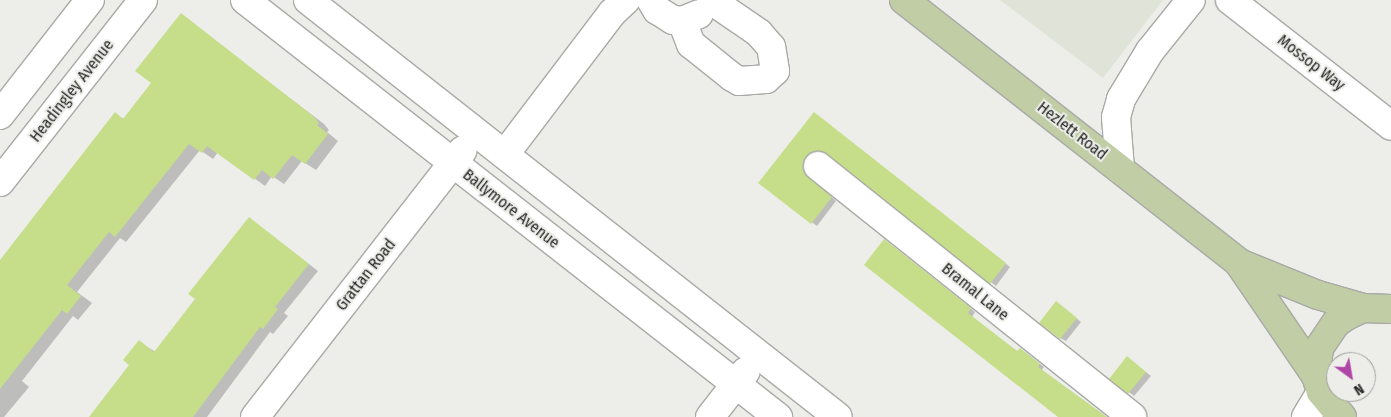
<!DOCTYPE html>
<style>
body{margin:0}
#map{position:relative;width:1391px;height:417px;overflow:hidden;background:#edeeea;font-family:"Fira Sans Condensed",sans-serif}
div>[style]{position:absolute}
[style*='--x']{left:calc(var(--x)*1px);top:calc(var(--y)*1px);width:calc(var(--w)*1px);rotate:calc(var(--a)*1deg)}
.built>*{inset:0;background:#e0e3d8}
.shadow>*{inset:0;background:#0003}
.building>*{inset:0;background:#c6de89}
.roads{filter:drop-shadow(1px 0 #a9aaa7) drop-shadow(-1px 0 #a9aaa7) drop-shadow(0 1px #a9aaa7) drop-shadow(0 -1px #a9aaa7)}
.minor>*{height:28px;margin:-14px;padding:0 14px;transform-origin:14px;border-radius:14px;background:#fff}
.major>*{height:28px;margin:-14px;padding:0 14px;transform-origin:14px;border-radius:14px;background:#c1cda5}
span{translate:-50% -50%;white-space:nowrap;text-align:center;line-height:1.15;-webkit-text-stroke:4px #edeeea;paint-order:stroke}
.street-label{font-size:16px;color:#272826}
.north{position:absolute;left:1326px;top:352px;width:50px;height:50px;box-sizing:border-box;background:#edeeea;border:1px solid #9e9f9c;border-radius:50%;rotate:148deg;font-size:14px;font-weight:700;line-height:20px;text-align:center;color:#272826}
.north::after{content:'';display:block;margin:auto;width:18px;height:22px;background:#af45a6;clip-path:polygon(50% 0,100% 100%,50% 72%,0 100%)}
</style>
<div id="map">
<div class="built">
<div style="clip-path:polygon(1000px 0,1163px 0,1103px 78px)"></div>
</div>
<div class="shadow">
<div style="clip-path:polygon(181px 15px,324px 124px,329px 130px,327px 132px,338px 141px,316px 170px,302px 161px,284px 184px,272px 176px,265px 186px,218px 152px,213px 159px,200px 150px,126px 242px,120px 238px,77px 292px,92px 303px,78px 320px,73px 316px,22px 381px,29px 387px,4px 417px,0 417px,0 261px,115px 114px,124px 119px,152px 83px)"></div>
<div style="clip-path:polygon(819px 117px,1010px 267px,996px 286px,825px 153px,810px 159px,808px 175px,836px 201px,817px 226px,760px 183px)"></div>
<div style="clip-path:polygon(249px 218px,318px 271px,284px 313px,288px 316px,273px 334px,270px 332px,207px 417px,91px 417px,131px 365px,139px 342px,156px 352px,196px 299px)"></div>
<div style="clip-path:polygon(890px 244px,975px 312px,972px 317px,1018px 352px,1020px 349px,1025px 352px,1044px 367px,1042px 370px,1106px 417px,1061px 417px)"></div>
<div style="clip-path:polygon(1061px 306px,1081px 322px,1066px 341px,1060px 338px)"></div>
<div style="clip-path:polygon(1132px 361px,1151px 376px,1134px 396px,1111px 378px)"></div>
</div>
<div class="building">
<div style="clip-path:polygon(181px 13px,313px 116px,319px 123px,317px 125px,328px 134px,305px 164px,292px 155px,273px 179px,262px 170px,254px 180px,207px 146px,202px 153px,189px 144px,115px 237px,109px 232px,67px 285px,81px 296px,67px 314px,62px 310px,0 389px,0 260px,115px 112px,123px 119px,151px 83px,135px 71px)"></div>
<div style="clip-path:polygon(814px 112px,1006px 263px,990px 284px,821px 151px,806px 156px,803px 171px,832px 197px,811px 224px,758px 183px)"></div>
<div style="clip-path:polygon(249px 217px,309px 264px,275px 307px,278px 309px,263px 329px,260px 327px,193px 417px,89px 417px,129px 365px,123px 360px,139px 340px,154px 352px,195px 299px,188px 294px)"></div>
<div style="clip-path:polygon(884px 239px,971px 308px,968px 313px,1017px 351px,1020px 348px,1040px 364px,1038px 367px,1107px 417px,1058px 417px,864px 265px)"></div>
<div style="clip-path:polygon(1056px 301px,1077px 318px,1060px 339px,1039px 323px)"></div>
<div style="clip-path:polygon(1127px 356px,1146px 372px,1128px 394px,1109px 379px)"></div>
</div>
<div class="roads">
<div class="minor">
<div style="--x:245;--y:0;--w:677;--a:38.04"></div>
<div style="--x:308;--y:0;--w:674;--a:38.2"></div>
<div style="--x:651;--y:0;--w:12;--a:59"></div>
<div style="--x:657;--y:10;--w:19;--a:32"></div>
<div style="--x:673;--y:20;--w:9;--a:6"></div>
<div style="--x:682;--y:21;--w:18;--a:-22"></div>
<div style="--x:1230;--y:0;--w:204;--a:38"></div>
<div style="--x:682;--y:21;--w:25;--a:69"></div>
<div style="--x:691;--y:44;--w:53;--a:38.8"></div>
<div style="--x:732;--y:77;--w:8;--a:30"></div>
<div style="--x:739;--y:81;--w:27;--a:-4"></div>
<div style="--x:766;--y:79;--w:12;--a:-42"></div>
<div style="--x:775;--y:71;--w:24;--a:-99"></div>
<div style="--x:771;--y:47;--w:18;--a:-131"></div>
<div style="--x:759;--y:33;--w:58;--a:-145.5"></div>
<div style="--x:0;--y:115;--w:146;--a:-52"></div>
<div style="--x:505;--y:154;--w:177;--a:-52.8"></div>
<div style="--x:612;--y:13;--w:19;--a:-43"></div>
<div style="--x:818;--y:166;--w:402;--a:38.6"></div>
<div style="--x:1120;--y:169;--w:52;--a:-94.4"></div>
<div style="--x:1116;--y:117;--w:19;--a:-74"></div>
<div style="--x:1121;--y:99;--w:56;--a:-58.9"></div>
<div style="--x:1150;--y:51;--w:65;--a:-51.2"></div>
<div style="--x:0;--y:182;--w:231;--a:-51.8"></div>
<div style="--x:255;--y:417;--w:338;--a:-52.1"></div>
<div style="--x:710;--y:417;--w:58;--a:-52"></div>
<div style="--x:1306;--y:417;--w:29;--a:-59"></div>
</div>
<div class="major">
<div style="--x:904;--y:0;--w:426;--a:38.1"></div>
<div style="--x:1239;--y:263;--w:137;--a:55.7"></div>
<div style="--x:1239;--y:263;--w:85;--a:22.1"></div>
<div style="--x:1318;--y:295;--w:47;--a:16.1"></div>
<div style="--x:1342;--y:417;--w:33;--a:-130"></div>
<div style="--x:1321;--y:392;--w:17;--a:-107"></div>
<div style="--x:1316;--y:376;--w:28;--a:-84"></div>
<div style="--x:1319;--y:348;--w:30;--a:-56"></div>
<div style="--x:1336;--y:323;--w:14;--a:-34"></div>
<div style="--x:1348;--y:315;--w:17;--a:-25"></div>
<div style="--x:1363;--y:308;--w:28;--a:2"></div>
</div>
</div>
<div class="street-label">
<span style="left:1311px;top:63px;rotate:38deg">Mossop Way</span>
<span style="left:72px;top:91px;rotate:-52deg">Headingley Avenue</span>
<span style="left:1072px;top:131px;rotate:38deg">Hezlett Road</span>
<span style="left:511px;top:209px;rotate:38deg">Ballymore Avenue</span>
<span style="left:366px;top:275px;rotate:-52deg">Grattan Road</span>
<span style="left:975px;top:292px;rotate:39deg">Bramal Lane</span>
</div>
<div class="north">N</div>
</div>
